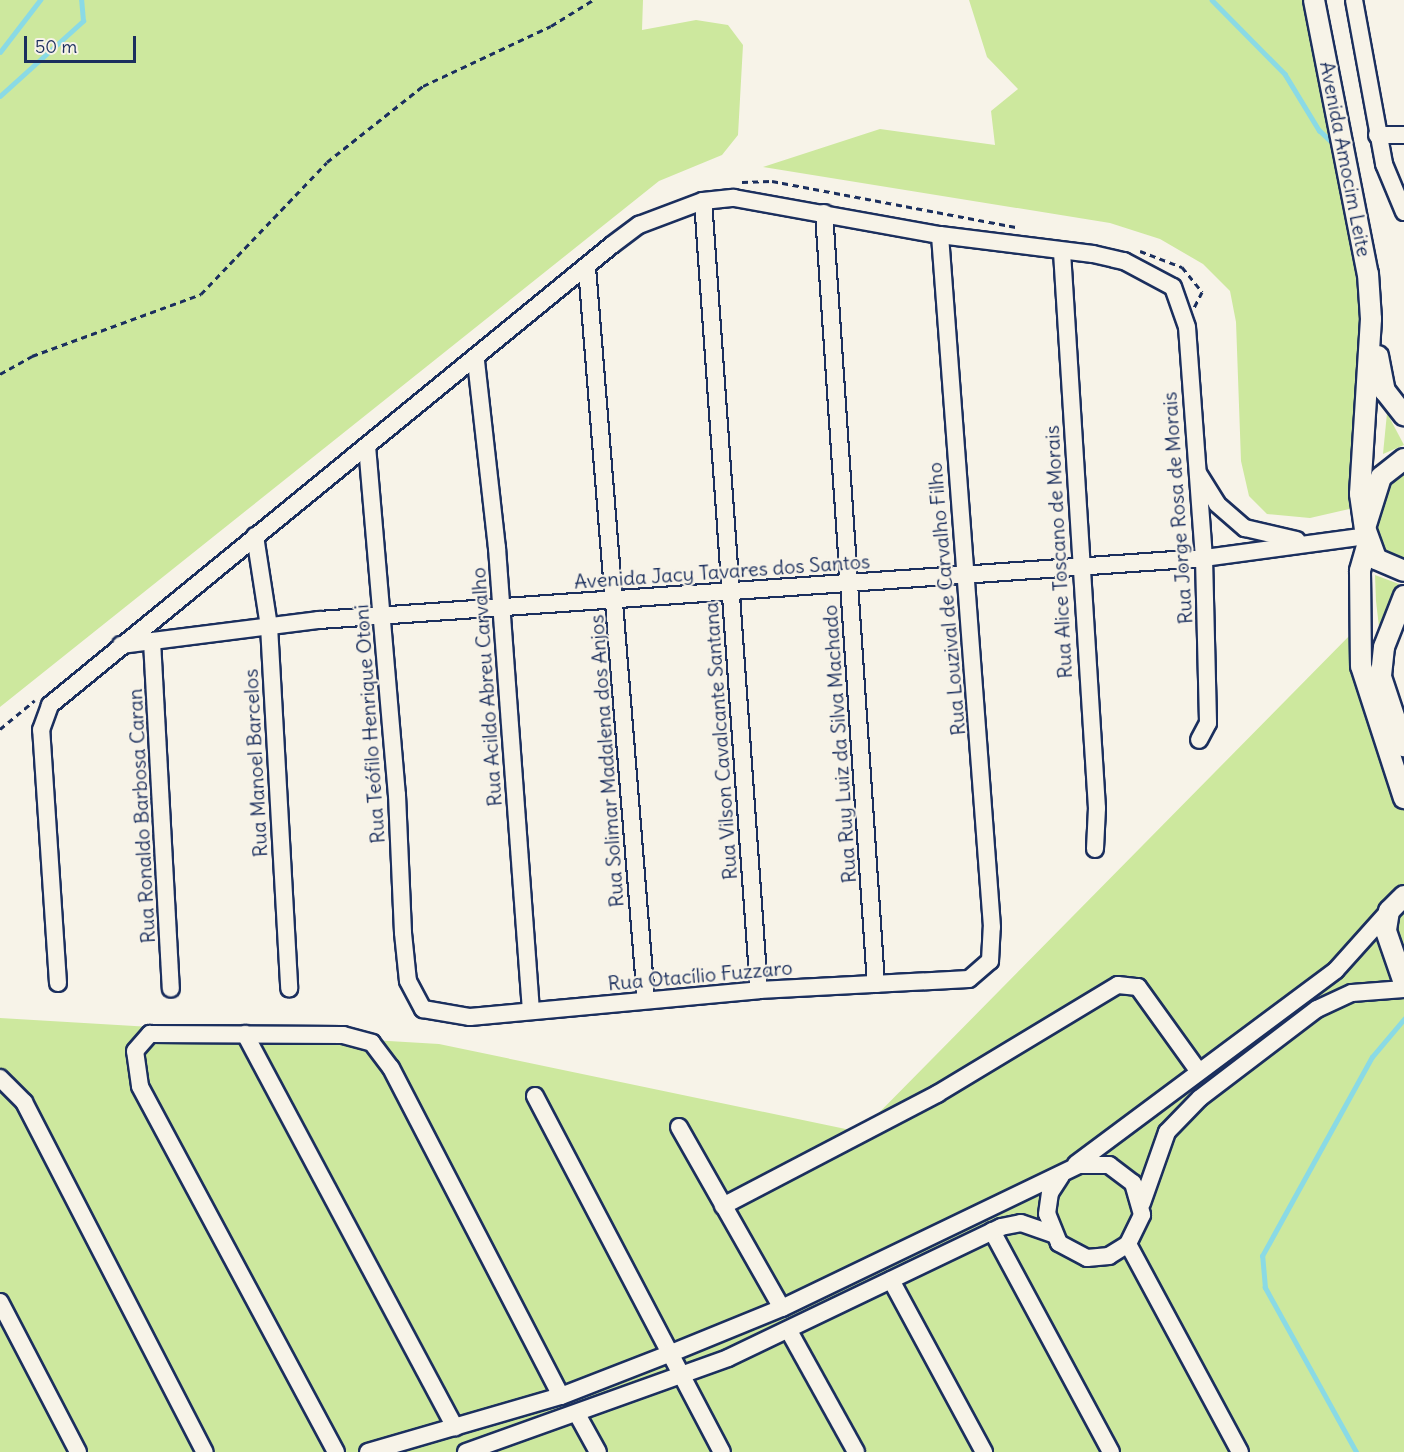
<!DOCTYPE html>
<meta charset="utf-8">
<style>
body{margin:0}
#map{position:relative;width:1404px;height:1452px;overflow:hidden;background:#f7f3e8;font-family:Delius,sans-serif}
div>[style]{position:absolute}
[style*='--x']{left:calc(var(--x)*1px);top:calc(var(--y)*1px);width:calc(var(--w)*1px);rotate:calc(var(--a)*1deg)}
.green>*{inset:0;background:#cde89e}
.stream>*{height:4.5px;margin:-2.25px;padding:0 2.25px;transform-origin:2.25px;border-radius:2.25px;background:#8adae5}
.path>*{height:3px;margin-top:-1.5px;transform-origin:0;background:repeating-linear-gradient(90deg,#1b2f5e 0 6px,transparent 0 10.5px)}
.roads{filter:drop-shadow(2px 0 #1b2f5e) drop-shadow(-2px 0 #1b2f5e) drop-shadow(0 2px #1b2f5e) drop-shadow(0 -2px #1b2f5e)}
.minor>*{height:16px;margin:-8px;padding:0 8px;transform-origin:8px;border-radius:8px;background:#f7f3e8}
.tertiary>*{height:20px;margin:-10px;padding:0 10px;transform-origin:10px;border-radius:10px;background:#f7f3e8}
span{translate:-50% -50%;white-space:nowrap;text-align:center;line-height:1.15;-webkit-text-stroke:4.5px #f7f3e8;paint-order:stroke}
.street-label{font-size:20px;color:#1b2f5e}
.scale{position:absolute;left:24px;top:36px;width:112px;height:27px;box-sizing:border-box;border:3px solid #1b2f5e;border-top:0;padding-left:8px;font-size:18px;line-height:21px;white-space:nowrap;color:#1b2f5e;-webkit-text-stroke:4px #f7f3e8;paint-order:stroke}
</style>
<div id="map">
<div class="green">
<div style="clip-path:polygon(0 0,643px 0,642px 30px,696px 20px,728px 25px,743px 45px,738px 135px,722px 155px,659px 181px,0 707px)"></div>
<div style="clip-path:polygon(969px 0,1308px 0,1354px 235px,1368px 349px,1358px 507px,1310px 518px,1267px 514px,1249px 496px,1241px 461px,1236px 322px,1230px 291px,1203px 264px,1160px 239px,1110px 223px,763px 167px,880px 129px,995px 145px,991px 111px,1018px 89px,987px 57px)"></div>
<div style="clip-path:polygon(1387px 413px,1404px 445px,1383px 454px)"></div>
<div style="clip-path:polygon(1404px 470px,1404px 562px,1385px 552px,1375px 525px,1382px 492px)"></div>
<div style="clip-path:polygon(1375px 575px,1399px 584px,1379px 627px,1376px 601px)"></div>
<div style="clip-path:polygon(1357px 628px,1404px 764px,1404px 1452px,0 1452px,0 1018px,439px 1044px,860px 1132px)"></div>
</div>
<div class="stream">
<div style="--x:1212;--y:0;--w:104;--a:45.4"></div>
<div style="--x:1285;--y:74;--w:66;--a:58.7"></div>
<div style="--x:1319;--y:130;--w:25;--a:43"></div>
<div style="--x:0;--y:52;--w:66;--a:-52.4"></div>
<div style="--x:0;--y:96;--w:112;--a:-42.1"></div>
<div style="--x:83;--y:21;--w:21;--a:-95"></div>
<div style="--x:1356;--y:1452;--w:188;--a:-119"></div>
<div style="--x:1265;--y:1288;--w:32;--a:-95"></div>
<div style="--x:1262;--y:1256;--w:227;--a:-61.1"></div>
<div style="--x:1372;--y:1057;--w:50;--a:-49.9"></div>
</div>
<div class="path">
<div style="--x:742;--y:182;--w:30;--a:-2"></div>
<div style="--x:772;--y:181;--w:248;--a:10.7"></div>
<div style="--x:1140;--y:251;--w:45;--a:20.9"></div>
<div style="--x:1182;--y:267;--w:32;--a:51"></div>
<div style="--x:1202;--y:292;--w:18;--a:117"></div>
<div style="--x:0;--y:374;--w:37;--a:-29"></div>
<div style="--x:32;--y:356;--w:180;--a:-20.1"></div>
<div style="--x:201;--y:294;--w:182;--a:-46.3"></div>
<div style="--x:327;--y:162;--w:122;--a:-38.4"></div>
<div style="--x:423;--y:86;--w:141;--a:-25.1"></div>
<div style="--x:551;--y:26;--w:49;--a:-31.8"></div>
<div style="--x:0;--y:729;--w:45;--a:-39.6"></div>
</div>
<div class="roads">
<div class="minor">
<div style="--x:1354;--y:0;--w:167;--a:79.6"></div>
<div style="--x:1384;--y:164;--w:52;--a:67.4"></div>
<div style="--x:1377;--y:135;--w:27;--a:0"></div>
<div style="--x:703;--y:201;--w:791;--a:85.94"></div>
<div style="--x:824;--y:213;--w:773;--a:86.14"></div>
<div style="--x:1062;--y:252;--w:557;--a:86.4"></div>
<div style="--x:1097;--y:808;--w:41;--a:92.8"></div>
<div style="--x:587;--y:268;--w:733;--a:85.39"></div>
<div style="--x:476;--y:361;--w:188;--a:83.6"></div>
<div style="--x:497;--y:548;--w:463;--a:85.8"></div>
<div style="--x:367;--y:446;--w:350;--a:85.1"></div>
<div style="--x:397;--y:795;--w:138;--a:87.5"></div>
<div style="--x:403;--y:933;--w:48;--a:84.1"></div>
<div style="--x:408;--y:981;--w:32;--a:62"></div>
<div style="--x:423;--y:1009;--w:48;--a:9.7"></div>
<div style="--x:470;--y:1017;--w:290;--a:-5.3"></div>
<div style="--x:759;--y:990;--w:210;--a:-3"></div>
<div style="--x:969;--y:979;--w:28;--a:-41"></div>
<div style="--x:990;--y:961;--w:34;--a:-87"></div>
<div style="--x:992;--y:927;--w:694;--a:-94.3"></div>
<div style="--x:1198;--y:473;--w:36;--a:58"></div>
<div style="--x:1217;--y:504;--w:37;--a:41"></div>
<div style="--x:1245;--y:528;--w:53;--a:13"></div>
<div style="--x:255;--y:536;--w:91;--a:81.2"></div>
<div style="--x:269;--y:626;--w:363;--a:86.8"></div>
<div style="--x:152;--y:641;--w:348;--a:86.9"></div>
<div style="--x:121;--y:645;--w:200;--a:-7.2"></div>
<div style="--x:319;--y:620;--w:887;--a:-4.01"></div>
<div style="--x:1204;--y:558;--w:163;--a:-7.7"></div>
<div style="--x:58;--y:983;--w:254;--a:-93.8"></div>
<div style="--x:41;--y:730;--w:27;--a:-70"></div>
<div style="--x:50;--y:705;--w:726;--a:-39.3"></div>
<div style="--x:612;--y:245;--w:34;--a:-37"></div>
<div style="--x:639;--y:225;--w:68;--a:-20.6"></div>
<div style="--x:703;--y:201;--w:31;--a:-6"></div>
<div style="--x:734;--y:198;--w:209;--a:10.2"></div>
<div style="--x:940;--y:235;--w:154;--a:7.1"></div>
<div style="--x:1093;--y:254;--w:32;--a:13"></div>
<div style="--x:1124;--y:261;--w:55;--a:28"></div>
<div style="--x:1173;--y:287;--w:42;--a:70.7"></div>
<div style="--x:1187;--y:327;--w:232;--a:85.8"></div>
<div style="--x:1204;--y:558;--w:165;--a:88.6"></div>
<div style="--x:1208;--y:723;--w:19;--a:118"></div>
<div style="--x:245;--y:1034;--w:446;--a:61.9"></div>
<div style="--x:0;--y:1078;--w:34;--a:45"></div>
<div style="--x:24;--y:1102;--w:394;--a:62.7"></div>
<div style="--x:535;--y:1096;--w:402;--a:62.3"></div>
<div style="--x:679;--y:1127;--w:208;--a:60.4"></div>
<div style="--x:1076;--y:1164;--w:324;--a:-36.7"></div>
<div style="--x:1336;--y:970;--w:79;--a:-48.1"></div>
<div style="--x:1142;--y:1203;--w:75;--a:-70.6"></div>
<div style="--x:1167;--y:1132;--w:47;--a:-45.9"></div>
<div style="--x:1200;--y:1098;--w:147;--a:-37.3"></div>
<div style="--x:1317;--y:1009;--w:38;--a:-25"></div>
<div style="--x:1352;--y:993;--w:52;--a:-4.4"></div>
<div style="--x:723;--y:1206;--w:242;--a:-27.6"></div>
<div style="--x:937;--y:1094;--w:211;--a:-31.1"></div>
<div style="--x:1118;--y:985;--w:20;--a:6"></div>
<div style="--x:1138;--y:987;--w:101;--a:54.3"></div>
<div style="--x:992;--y:1231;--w:251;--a:61.7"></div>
<div style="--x:1128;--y:1244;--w:236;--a:61.7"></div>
<div style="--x:891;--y:1280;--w:196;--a:61.6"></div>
<div style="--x:0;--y:1302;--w:169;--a:62.5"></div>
<div style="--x:789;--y:1331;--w:138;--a:61"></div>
<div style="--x:577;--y:1414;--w:43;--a:61.1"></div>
<div style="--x:336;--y:1452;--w:415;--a:-118.2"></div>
<div style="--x:140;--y:1086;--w:35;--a:-98"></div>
<div style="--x:135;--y:1051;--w:23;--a:-49"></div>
<div style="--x:150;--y:1034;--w:193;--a:0.3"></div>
<div style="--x:343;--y:1035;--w:30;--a:15"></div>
<div style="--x:372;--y:1043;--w:31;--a:53"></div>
<div style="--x:391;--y:1068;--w:369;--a:62.6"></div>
<div style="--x:368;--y:1452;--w:201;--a:-16.2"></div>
<div style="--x:561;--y:1396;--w:116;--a:-21.3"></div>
<div style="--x:669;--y:1354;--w:122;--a:-22.2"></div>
<div style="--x:782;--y:1308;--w:330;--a:-25.7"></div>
<div style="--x:1079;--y:1165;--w:30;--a:0"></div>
<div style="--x:1109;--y:1165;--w:30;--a:37"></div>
<div style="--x:1133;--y:1183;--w:33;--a:74"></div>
<div style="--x:1142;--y:1215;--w:32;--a:116"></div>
<div style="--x:1128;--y:1244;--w:22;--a:148"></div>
<div style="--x:1109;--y:1256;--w:22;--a:175"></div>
<div style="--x:1087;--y:1258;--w:32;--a:-152"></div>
<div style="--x:1059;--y:1243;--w:31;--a:-112"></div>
<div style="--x:1047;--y:1214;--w:21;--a:-82"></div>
<div style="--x:1050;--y:1193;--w:20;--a:-57"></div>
<div style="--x:466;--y:1452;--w:278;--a:-19.7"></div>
<div style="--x:728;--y:1358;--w:303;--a:-25.6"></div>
<div style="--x:1001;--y:1227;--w:20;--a:-11"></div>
<div style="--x:1021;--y:1223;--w:34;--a:19"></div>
</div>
<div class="tertiary">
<div style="--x:1314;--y:0;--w:279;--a:78.9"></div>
<div style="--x:1368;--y:274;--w:45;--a:86.2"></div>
<div style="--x:1371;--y:319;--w:175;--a:93.6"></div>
<div style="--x:1360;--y:494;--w:34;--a:82"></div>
<div style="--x:1378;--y:356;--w:36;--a:79"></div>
<div style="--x:1385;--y:391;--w:31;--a:52"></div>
<div style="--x:1404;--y:459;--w:29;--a:142"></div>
<div style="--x:1381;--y:477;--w:53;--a:107.4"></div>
<div style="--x:1365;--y:528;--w:33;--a:70"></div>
<div style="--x:1376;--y:559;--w:30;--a:23"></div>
<div style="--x:1367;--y:546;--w:26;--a:106"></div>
<div style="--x:1360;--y:571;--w:95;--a:89.4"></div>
<div style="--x:1361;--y:666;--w:139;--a:72"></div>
<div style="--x:1404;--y:596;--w:55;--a:111.4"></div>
<div style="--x:1384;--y:647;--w:30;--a:96"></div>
<div style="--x:1381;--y:677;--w:73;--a:71.6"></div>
<div style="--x:1404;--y:896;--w:21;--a:135"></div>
<div style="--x:1389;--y:911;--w:20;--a:99"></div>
<div style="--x:1386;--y:931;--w:55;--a:70.9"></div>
</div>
</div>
<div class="street-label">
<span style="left:1346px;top:159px;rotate:79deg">Avenida Amocim Leite</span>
<span style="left:1177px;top:508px;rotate:-94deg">Rua Jorge Rosa de Morais</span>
<span style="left:1058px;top:552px;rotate:-93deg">Rua Alice Toscano de Morais</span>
<span style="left:722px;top:571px;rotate:-4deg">Avenida Jacy Tavares dos Santos</span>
<span style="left:946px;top:599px;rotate:-95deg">Rua Louzival de Carvalho Filho</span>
<span style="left:486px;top:687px;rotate:-94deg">Rua Acildo Abreu Carvalho</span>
<span style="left:369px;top:724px;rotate:-94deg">Rua Teófilo Henrique Otoni</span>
<span style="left:720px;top:741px;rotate:-94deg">Rua Vilson Cavalcante Santana</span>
<span style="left:839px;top:744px;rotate:-94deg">Rua Ruy Luiz da Silva Machado</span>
<span style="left:606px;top:761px;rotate:-94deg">Rua Solimar Madalena dos Anjos</span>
<span style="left:255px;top:763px;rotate:-93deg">Rua Manoel Barcelos</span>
<span style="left:141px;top:816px;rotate:-93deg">Rua Ronaldo Barbosa Caran</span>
<span style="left:700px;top:975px;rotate:-5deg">Rua Otacílio Fuzzaro</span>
</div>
<div class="scale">50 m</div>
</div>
